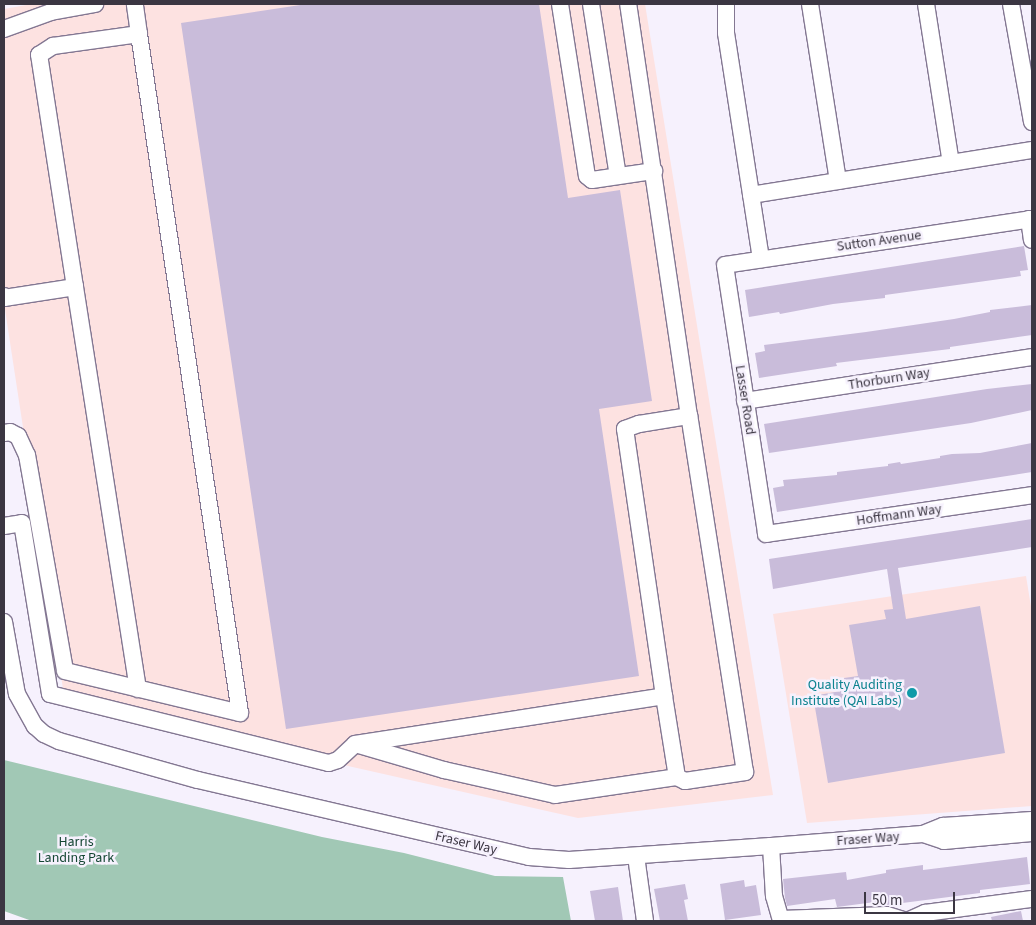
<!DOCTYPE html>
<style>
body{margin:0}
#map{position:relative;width:1036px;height:925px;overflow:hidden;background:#f6f1fd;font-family:"Source Sans 3",sans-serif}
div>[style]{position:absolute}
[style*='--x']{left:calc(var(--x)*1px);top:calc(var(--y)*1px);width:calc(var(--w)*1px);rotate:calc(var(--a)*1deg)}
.industrial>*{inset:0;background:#fde2e1}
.forest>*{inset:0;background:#a1c8b5}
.building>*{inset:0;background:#c9bcda}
.roads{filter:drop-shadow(1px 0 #837792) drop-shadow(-1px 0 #837792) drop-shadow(0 1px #837792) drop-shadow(0 -1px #837792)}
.minor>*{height:16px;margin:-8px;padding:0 8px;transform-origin:8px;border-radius:8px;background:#fff}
.dots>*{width:14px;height:14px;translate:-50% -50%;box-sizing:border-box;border:2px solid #f6f1fd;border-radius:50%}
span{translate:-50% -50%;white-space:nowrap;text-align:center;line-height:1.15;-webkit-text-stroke:5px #f6f1fd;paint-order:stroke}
.street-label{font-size:14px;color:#3b3642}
.culture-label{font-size:14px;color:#0d838f}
.right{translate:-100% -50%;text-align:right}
.park-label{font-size:14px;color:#144633}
.frame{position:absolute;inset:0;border:5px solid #3b3642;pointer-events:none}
.scale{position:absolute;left:864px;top:892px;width:91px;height:22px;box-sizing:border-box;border:2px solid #3b3642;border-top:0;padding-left:6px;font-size:15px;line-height:18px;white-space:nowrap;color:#3b3642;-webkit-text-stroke:4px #f6f1fd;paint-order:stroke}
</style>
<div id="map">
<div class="industrial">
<div style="clip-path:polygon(32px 4px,645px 4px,773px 795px,578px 818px,65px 702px,4px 303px,4px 9px)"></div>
<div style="clip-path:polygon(1026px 576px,1032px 613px,1032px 806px,807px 823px,773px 614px)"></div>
</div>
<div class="forest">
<div style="clip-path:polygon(4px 760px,322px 837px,404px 853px,495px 876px,563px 877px,571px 921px,32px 921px,4px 911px)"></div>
</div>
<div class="building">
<div style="clip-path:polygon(307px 4px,539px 4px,568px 198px,620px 190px,652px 401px,599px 409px,639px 676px,286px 729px,181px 23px)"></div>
<div style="clip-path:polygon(1024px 246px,1028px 270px,1020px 271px,1021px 276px,885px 295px,885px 298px,833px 304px,780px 314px,779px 312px,749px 317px,745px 290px)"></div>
<div style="clip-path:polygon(1032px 305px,1032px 335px,950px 347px,950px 349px,836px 363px,837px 366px,759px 378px,755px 353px,765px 351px,764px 345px,866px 332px,954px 319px,990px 312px,990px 310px)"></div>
<div style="clip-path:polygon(1032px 384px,1032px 410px,971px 423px,769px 453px,764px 424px,987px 389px)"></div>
<div style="clip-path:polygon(1032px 443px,1032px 472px,777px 512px,773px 488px,784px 486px,783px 480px,837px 475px,837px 472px,888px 466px,888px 464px,900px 462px,901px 464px,940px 458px,940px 456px,952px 454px,980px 453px)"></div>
<div style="clip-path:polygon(1032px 519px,1032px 547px,898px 568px,906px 619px,980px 606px,1005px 753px,828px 783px,813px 696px,846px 690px,844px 678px,858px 676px,849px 625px,886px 619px,884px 610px,893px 609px,887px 569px,773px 589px,769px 559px)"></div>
<div style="clip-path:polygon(1027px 857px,1030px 884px,980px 890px,980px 893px,887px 905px,876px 905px,875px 902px,837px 907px,835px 899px,787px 906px,785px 898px,783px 879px,846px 872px,847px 880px,886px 873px,886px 870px,923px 865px,923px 870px)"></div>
<div style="clip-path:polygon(744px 880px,745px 887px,756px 885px,761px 915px,725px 920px,720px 884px)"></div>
<div style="clip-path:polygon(685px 884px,688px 899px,684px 900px,688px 921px,660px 921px,654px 889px)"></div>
<div style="clip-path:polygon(618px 887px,623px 921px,595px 921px,590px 891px)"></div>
<div style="clip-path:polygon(1021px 911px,1023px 921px,992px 921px,991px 917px)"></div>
</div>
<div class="roads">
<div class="minor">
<div style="--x:560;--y:4;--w:174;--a:81.1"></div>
<div style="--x:587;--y:176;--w:6;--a:39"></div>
<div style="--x:592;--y:180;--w:63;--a:-8.3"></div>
<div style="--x:591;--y:4;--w:174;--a:81.1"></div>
<div style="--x:726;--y:4;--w:29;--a:90"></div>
<div style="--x:726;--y:33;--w:229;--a:81.2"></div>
<div style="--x:810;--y:4;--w:179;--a:81"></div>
<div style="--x:926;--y:4;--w:161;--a:81.1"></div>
<div style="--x:1011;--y:4;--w:120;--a:79.9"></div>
<div style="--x:4;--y:29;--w:50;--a:-19.9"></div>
<div style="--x:51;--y:12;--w:45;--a:-10.3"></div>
<div style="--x:751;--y:195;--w:285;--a:-9.1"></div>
<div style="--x:1029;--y:219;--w:21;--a:82"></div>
<div style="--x:1032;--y:219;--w:310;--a:171.5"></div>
<div style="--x:725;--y:265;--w:272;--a:81.3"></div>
<div style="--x:766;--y:534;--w:269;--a:-8.3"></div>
<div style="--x:75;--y:287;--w:407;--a:81.1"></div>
<div style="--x:4;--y:296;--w:2;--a:90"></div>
<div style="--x:4;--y:298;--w:72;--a:-8.8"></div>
<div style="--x:75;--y:287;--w:235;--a:-98.8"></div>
<div style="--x:39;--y:55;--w:17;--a:-33"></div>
<div style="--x:53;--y:46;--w:87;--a:-7.9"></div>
<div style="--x:139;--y:34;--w:30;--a:-98"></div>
<div style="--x:745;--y:401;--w:290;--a:-8.7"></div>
<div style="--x:4;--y:433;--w:6;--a:-9"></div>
<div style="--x:10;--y:432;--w:9;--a:27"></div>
<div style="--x:18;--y:436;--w:21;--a:65"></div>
<div style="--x:27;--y:455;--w:219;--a:80"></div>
<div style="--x:65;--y:671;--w:180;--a:13.5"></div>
<div style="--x:240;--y:713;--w:686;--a:-98.46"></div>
<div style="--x:4;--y:526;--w:18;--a:-9"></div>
<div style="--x:22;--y:523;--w:173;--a:80.7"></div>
<div style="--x:50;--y:694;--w:287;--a:13.9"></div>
<div style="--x:329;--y:763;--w:9;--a:-18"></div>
<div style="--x:338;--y:760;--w:23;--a:-43"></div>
<div style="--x:355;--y:744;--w:313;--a:-8.8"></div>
<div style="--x:664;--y:696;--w:270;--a:-98.3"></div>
<div style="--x:625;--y:429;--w:15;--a:-20"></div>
<div style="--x:639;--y:424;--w:51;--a:-9.1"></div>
<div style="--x:689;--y:416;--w:416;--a:-98.4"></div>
<div style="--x:4;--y:622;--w:73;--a:79.8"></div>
<div style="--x:17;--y:694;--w:37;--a:61"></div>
<div style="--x:35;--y:726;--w:12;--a:42"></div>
<div style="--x:44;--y:734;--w:17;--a:25"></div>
<div style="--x:59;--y:741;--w:144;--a:15.7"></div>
<div style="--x:198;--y:780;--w:340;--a:13.1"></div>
<div style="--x:529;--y:857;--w:40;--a:4.3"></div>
<div style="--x:569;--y:860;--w:202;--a:-4"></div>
<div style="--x:771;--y:846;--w:152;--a:-4.5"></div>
<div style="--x:923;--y:834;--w:22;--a:-22"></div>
<div style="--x:943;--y:826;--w:89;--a:-3.9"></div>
<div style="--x:664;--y:696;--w:82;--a:80.9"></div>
<div style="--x:677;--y:777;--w:9;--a:27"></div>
<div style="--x:685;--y:781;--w:61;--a:-8.5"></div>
<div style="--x:745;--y:772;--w:360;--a:-98.9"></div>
<div style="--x:359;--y:745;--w:89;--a:16.4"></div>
<div style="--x:444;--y:770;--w:114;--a:12.7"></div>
<div style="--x:555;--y:795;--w:123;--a:-8.4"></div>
<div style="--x:923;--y:834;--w:22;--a:18"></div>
<div style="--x:944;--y:841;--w:88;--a:-5.2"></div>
<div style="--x:771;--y:846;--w:50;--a:86.6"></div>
<div style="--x:774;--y:896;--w:26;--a:74"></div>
<div style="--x:636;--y:856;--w:66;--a:82.1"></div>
<div style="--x:781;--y:919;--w:106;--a:-2.2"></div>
<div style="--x:887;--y:915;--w:21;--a:17"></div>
<div style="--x:907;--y:921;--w:20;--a:-24"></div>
<div style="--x:925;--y:913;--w:108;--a:-7.5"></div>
</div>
</div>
<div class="dots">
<div style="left:912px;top:693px;background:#0f9aa8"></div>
</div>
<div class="street-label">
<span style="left:879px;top:241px;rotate:-8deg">Sutton Avenue</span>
<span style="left:889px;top:379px;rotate:-9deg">Thorburn Way</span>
<span style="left:745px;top:400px;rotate:81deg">Lasser Road</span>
<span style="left:899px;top:515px;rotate:-8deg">Hoffmann Way</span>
<span style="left:868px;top:839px;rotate:-4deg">Fraser Way</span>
<span style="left:466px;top:843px;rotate:13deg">Fraser Way</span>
</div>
<div class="culture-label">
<span class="right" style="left:902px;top:693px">Quality Auditing<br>Institute (QAI Labs)</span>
</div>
<div class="park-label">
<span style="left:76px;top:850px">Harris<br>Landing Park</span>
</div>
<div class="frame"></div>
<div class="scale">50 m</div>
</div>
